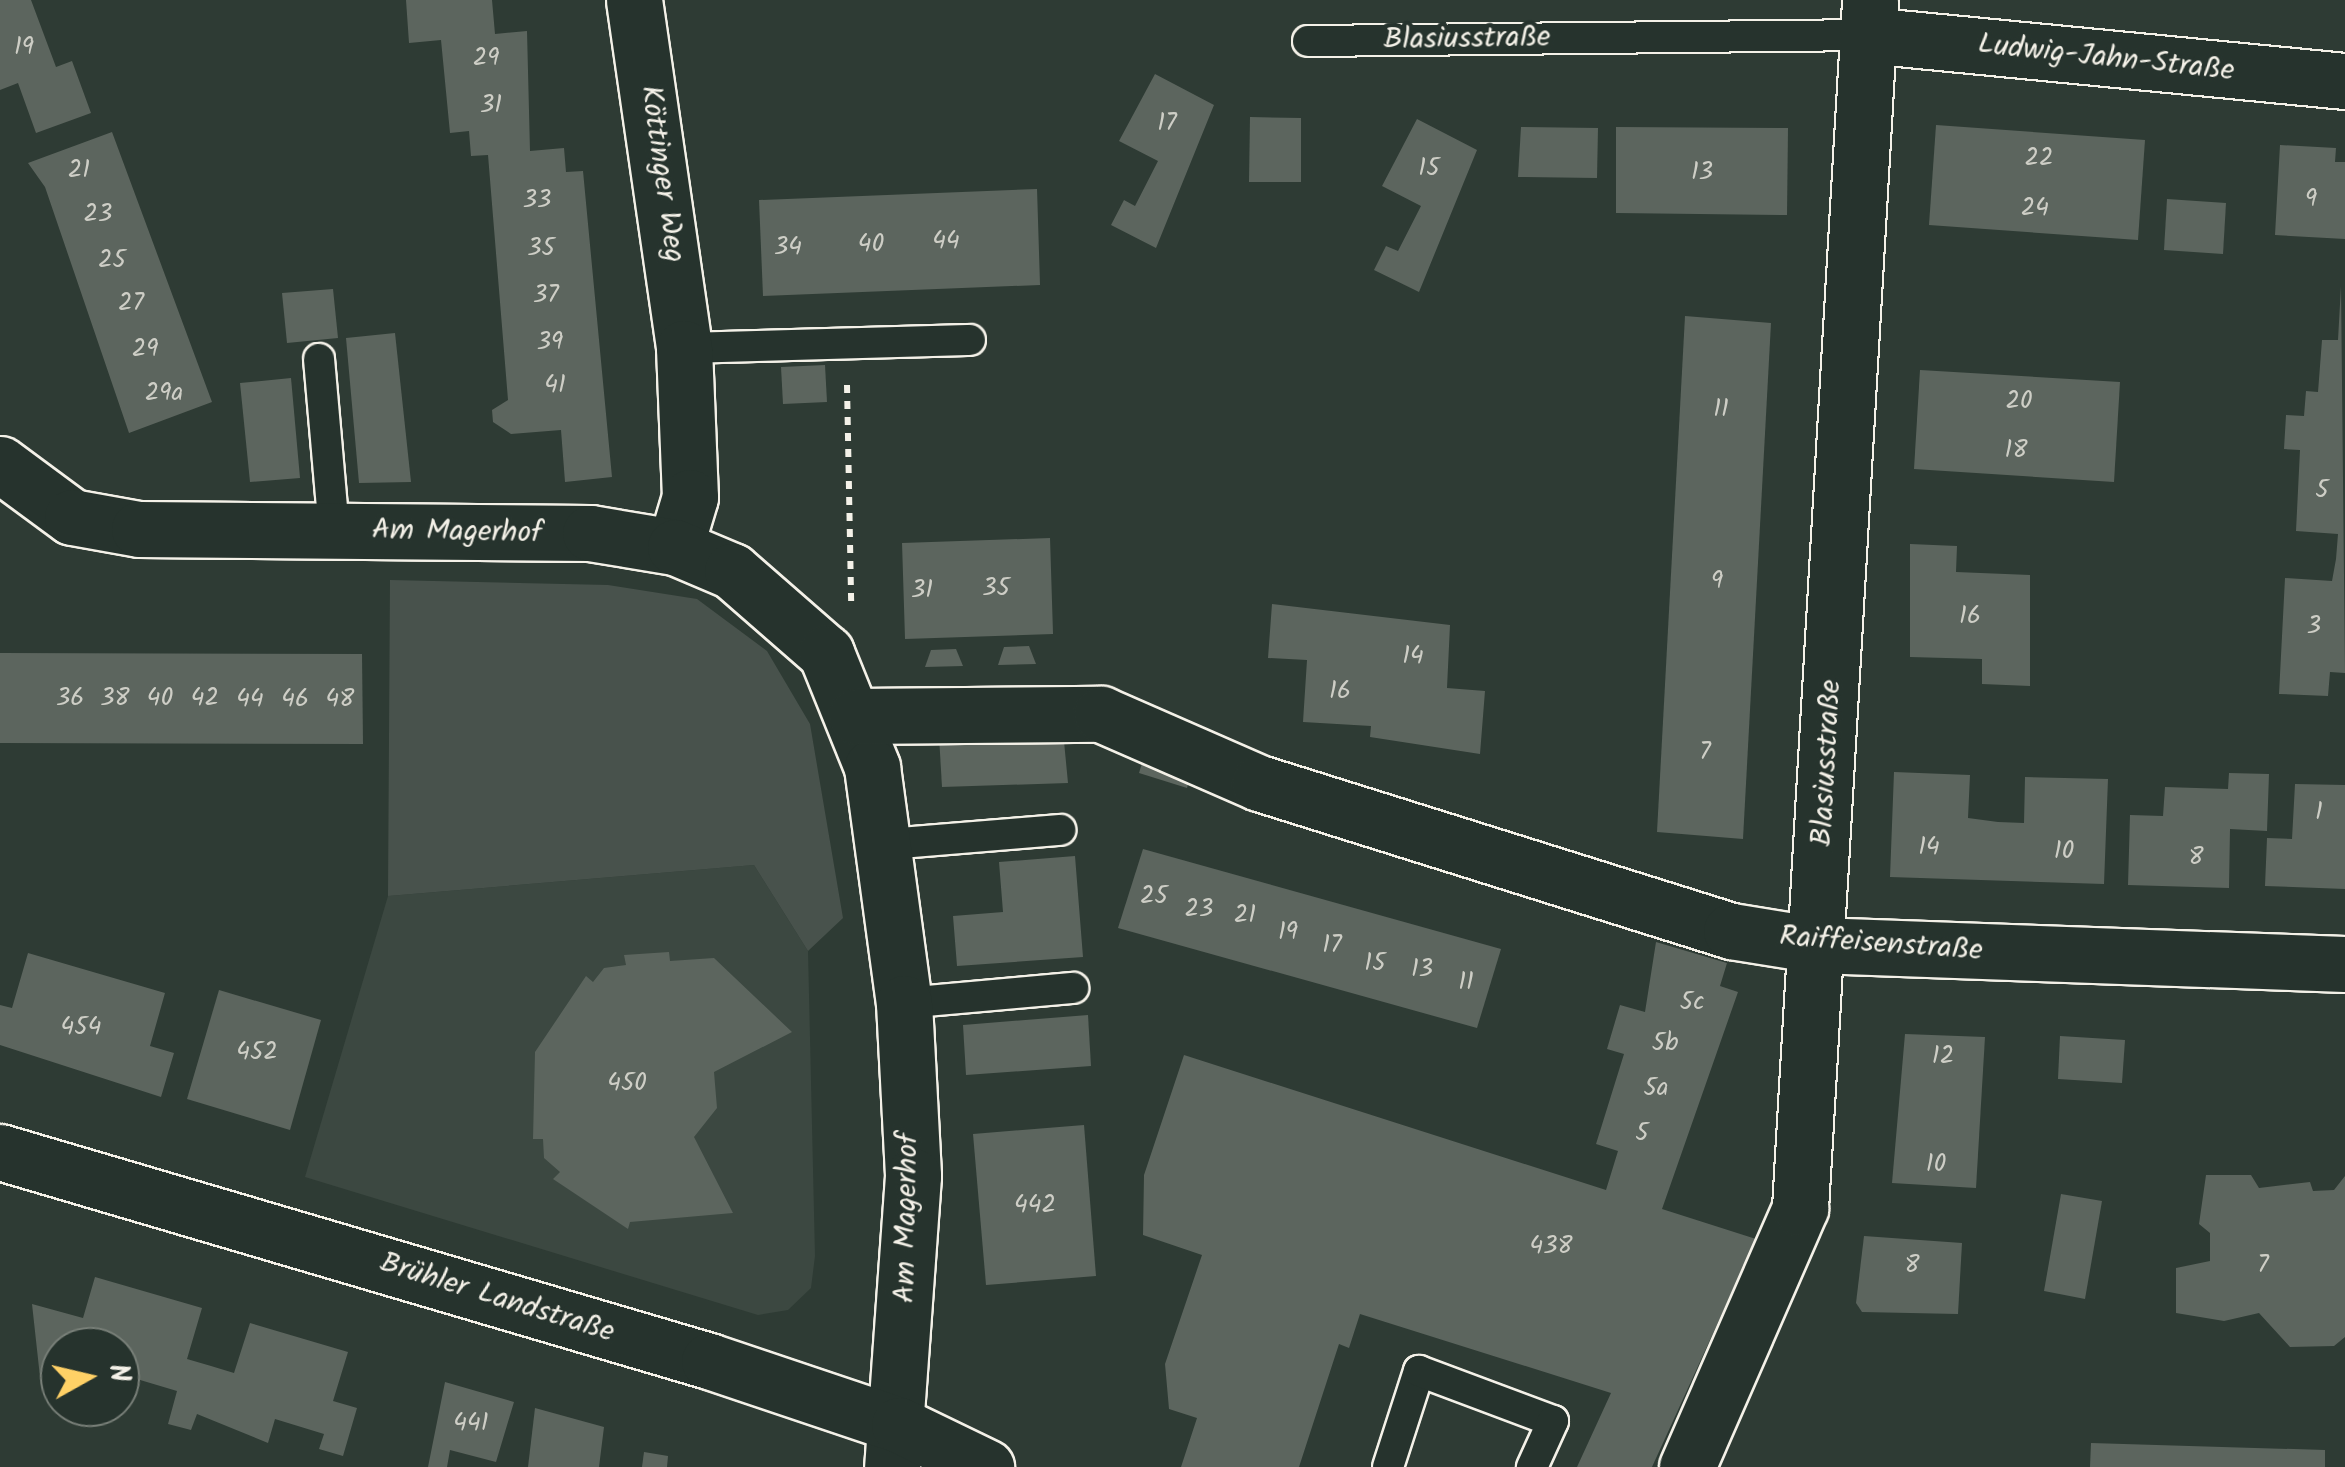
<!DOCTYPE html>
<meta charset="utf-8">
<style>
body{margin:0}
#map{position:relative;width:2345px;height:1467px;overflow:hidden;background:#2e3b34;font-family:Kalam,sans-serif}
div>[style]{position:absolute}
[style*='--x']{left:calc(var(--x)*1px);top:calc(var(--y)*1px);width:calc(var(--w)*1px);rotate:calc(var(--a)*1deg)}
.built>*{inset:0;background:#3c4841}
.green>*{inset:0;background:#48524c}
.building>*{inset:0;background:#5c655e}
.path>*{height:6px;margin-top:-3px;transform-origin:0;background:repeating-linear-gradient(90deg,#f4f1e8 0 8px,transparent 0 16px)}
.roads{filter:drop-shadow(2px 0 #f4f1e8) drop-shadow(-2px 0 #f4f1e8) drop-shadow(0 2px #f4f1e8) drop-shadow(0 -2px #f4f1e8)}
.lane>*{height:30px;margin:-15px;padding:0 15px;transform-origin:15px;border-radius:15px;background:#26332d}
.street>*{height:55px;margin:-27.5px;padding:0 27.5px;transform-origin:27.5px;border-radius:27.5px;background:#26332d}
.secondary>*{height:55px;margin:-27.5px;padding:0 27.5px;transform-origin:27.5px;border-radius:27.5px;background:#26332d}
span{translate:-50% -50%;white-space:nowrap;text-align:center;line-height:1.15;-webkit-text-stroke:9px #26332d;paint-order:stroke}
.number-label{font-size:25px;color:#cecec6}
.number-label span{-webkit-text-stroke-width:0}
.street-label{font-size:30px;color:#f4f1e8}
.north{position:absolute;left:40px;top:1327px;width:100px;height:100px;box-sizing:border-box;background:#26332d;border:2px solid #787f78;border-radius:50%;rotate:82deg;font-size:28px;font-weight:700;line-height:40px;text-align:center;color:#f4f1e8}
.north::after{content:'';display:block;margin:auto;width:35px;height:45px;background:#ffd166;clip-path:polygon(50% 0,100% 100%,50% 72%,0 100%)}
</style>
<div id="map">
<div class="built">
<div style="clip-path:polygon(754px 865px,808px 951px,815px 1256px,811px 1288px,788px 1310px,758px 1315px,305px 1177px,388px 896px)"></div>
</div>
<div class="green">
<div style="clip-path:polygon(390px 580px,608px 585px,697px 599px,767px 651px,810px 724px,843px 918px,808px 951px,754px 865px,388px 896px)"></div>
</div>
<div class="building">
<div style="clip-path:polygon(0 0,31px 0,56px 67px,72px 61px,91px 113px,36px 133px,18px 83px,0 90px)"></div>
<div style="clip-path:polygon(406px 0,492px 0,495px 34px,527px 31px,530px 151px,564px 148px,566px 172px,583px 171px,612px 477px,565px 482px,561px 430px,511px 434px,493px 422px,492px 410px,508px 400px,488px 155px,471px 156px,469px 131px,450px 133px,441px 40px,409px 43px)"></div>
<div style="clip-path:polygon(1155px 74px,1214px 105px,1156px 248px,1111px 225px,1124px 200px,1135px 206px,1158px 161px,1119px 141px)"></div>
<div style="clip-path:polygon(1250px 117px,1301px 118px,1301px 182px,1249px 182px)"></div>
<div style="clip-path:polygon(1417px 119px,1477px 150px,1419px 292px,1374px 270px,1386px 246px,1398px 251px,1421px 206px,1382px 186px)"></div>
<div style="clip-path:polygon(1936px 125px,2145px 140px,2138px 240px,1929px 225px)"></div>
<div style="clip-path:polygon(1521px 127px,1598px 128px,1597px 178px,1518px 177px)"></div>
<div style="clip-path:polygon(1616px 127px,1788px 128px,1787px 215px,1616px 213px)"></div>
<div style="clip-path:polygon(112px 132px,212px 402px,129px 433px,45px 187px,28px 163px)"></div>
<div style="clip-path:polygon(2280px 145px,2336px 148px,2335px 162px,2345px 162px,2345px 239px,2275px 235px)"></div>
<div style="clip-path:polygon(1037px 189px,1040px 285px,763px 296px,759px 200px)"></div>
<div style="clip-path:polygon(2167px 199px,2226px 203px,2223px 254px,2164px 250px)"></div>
<div style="clip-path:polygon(2341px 286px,2345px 673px,2330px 672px,2328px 696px,2279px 694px,2285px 578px,2332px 581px,2336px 559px,2338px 534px,2296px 531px,2300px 450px,2284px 449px,2286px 415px,2304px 416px,2306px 391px,2318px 392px,2322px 340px,2338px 340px)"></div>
<div style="clip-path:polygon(333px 289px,338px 338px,287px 343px,282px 293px)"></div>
<div style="clip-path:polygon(1685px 316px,1771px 323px,1743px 839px,1657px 832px)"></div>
<div style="clip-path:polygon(395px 333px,411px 482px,359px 483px,346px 338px)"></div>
<div style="clip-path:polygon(825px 365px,827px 402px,783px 404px,781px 367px)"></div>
<div style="clip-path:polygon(1920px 370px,2120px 382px,2114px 482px,1914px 469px)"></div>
<div style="clip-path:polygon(291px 378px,300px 478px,250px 482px,240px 383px)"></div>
<div style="clip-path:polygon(1050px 538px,1053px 634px,905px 639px,902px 543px)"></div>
<div style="clip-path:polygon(1910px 544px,1957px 546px,1956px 572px,2030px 575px,2030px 686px,1982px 684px,1982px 659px,1910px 657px)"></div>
<div style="clip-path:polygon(1272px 604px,1450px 625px,1447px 688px,1485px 691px,1480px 754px,1370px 737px,1371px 726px,1303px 722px,1307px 660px,1268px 658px)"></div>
<div style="clip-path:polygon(1029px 646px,1036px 664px,998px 665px,1004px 647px)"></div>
<div style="clip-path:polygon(956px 649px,963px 666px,925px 667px,931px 650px)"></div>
<div style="clip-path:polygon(0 653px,362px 654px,363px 744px,0 743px)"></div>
<div style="clip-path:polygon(1063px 731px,1068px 783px,942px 787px,939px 736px)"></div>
<div style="clip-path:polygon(1146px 750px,1194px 764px,1187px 788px,1139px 773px)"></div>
<div style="clip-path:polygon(1894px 772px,1970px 775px,1968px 818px,1998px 822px,2024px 823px,2025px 777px,2108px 779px,2104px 884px,1890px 877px)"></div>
<div style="clip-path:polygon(2229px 773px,2269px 774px,2267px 831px,2230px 829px,2229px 888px,2128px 885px,2130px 815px,2163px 816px,2165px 787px,2228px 789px)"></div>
<div style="clip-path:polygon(2295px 784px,2345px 785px,2345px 889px,2265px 886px,2267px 838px,2292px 839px)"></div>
<div style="clip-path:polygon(1143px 849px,1501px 949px,1477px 1028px,1118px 928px)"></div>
<div style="clip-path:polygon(1075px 856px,1083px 957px,957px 966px,953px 916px,1003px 912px,999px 862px)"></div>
<div style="clip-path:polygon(1656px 942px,1727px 963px,1720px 986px,1738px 992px,1662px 1209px,1756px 1239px,1652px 1467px,1577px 1467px,1611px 1393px,1360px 1314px,1349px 1348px,1339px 1344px,1299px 1467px,1181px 1467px,1197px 1418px,1169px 1409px,1165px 1364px,1202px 1255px,1143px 1235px,1144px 1175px,1184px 1055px,1606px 1190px,1618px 1151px,1596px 1144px,1624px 1054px,1607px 1049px,1620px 1005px,1645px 1012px)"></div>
<div style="clip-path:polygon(669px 952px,670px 961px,714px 958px,792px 1032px,714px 1072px,717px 1108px,694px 1137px,733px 1213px,630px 1222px,628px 1229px,553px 1179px,560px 1172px,544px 1158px,543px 1139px,533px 1139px,535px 1052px,586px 976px,593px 982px,604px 968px,626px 965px,624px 955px)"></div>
<div style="clip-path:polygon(28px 953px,165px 993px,150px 1046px,174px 1053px,161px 1097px,0 1045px,0 1005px,12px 1008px)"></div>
<div style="clip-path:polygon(219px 990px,321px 1020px,290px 1130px,187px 1099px)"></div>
<div style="clip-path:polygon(1088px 1015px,1091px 1066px,966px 1075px,963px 1025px)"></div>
<div style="clip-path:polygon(1905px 1034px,1985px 1037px,1976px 1188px,1892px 1183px)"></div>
<div style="clip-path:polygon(2060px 1036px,2125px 1040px,2122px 1083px,2058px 1079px)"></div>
<div style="clip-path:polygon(1084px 1125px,1096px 1276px,986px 1285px,973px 1134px)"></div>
<div style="clip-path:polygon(2206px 1175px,2251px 1175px,2259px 1188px,2310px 1182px,2313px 1191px,2334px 1190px,2345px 1176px,2345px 1337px,2334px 1346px,2290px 1347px,2259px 1313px,2224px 1321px,2176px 1313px,2176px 1268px,2210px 1261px,2210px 1233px,2199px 1224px)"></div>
<div style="clip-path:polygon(2061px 1194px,2102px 1201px,2085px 1299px,2044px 1291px)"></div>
<div style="clip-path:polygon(1864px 1236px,1962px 1243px,1958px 1314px,1862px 1312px,1856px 1303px)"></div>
<div style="clip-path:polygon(95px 1277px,202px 1308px,187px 1359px,211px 1366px,234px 1373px,250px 1323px,348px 1352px,333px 1401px,357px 1408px,343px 1456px,319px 1449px,324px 1434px,275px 1419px,268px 1443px,197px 1414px,191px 1430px,168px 1424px,177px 1391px,120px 1374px,120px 1347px,60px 1347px,60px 1383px,40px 1377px,32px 1304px,83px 1318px)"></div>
<div style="clip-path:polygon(445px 1382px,514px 1402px,496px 1462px,450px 1450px,447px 1467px,428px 1467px)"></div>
<div style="clip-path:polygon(535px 1408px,604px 1427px,599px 1467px,528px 1467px)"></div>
<div style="clip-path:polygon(2091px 1443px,2325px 1450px,2325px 1467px,2090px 1467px)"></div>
<div style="clip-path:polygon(644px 1452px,668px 1456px,667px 1467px,642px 1467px)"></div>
</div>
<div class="path">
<div style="--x:847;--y:385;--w:217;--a:88.9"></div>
</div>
<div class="roads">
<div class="lane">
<div style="--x:1308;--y:41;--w:559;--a:-0.61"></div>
<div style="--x:684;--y:348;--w:286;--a:-1.6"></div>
<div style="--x:319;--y:359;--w:173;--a:85"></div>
<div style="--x:888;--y:844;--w:173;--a:-4.7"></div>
<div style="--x:904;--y:1003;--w:170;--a:-5.1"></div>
<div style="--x:1388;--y:1467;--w:101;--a:-72.1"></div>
<div style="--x:1419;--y:1371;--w:143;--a:20.5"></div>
<div style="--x:1553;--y:1421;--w:51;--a:114.5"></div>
</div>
<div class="street">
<div style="--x:634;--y:0;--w:352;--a:81.8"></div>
<div style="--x:684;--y:348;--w:149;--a:87.7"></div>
<div style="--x:690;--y:497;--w:52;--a:106.7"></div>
<div style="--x:1867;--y:35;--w:480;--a:5.5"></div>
<div style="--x:0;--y:464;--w:89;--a:36.4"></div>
<div style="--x:72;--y:517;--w:68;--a:10.2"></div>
<div style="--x:139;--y:529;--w:451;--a:0.5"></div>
<div style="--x:590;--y:533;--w:86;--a:9.4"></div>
<div style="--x:675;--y:547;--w:62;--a:22.8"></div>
<div style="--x:732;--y:571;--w:125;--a:41.1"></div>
<div style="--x:826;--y:653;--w:123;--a:68"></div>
<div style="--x:872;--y:767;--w:238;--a:82.3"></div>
<div style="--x:904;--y:1003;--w:173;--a:87"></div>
<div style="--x:913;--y:1176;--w:292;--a:94.1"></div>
<div style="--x:856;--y:716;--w:245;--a:-0.5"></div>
<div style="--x:1101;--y:714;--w:172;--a:23.6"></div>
<div style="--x:1259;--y:783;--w:495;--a:17.4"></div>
<div style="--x:1731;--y:931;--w:87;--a:9.2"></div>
<div style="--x:1817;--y:945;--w:528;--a:2.06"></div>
<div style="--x:1687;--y:1467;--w:283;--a:-66.4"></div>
<div style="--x:1800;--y:1208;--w:1210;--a:-86.68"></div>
</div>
<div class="secondary">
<div style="--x:0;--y:1152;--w:739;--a:16.42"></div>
<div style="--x:709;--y:1361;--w:200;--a:18.6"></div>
<div style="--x:899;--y:1425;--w:97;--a:25.8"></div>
</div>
</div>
<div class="number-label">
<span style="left:24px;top:47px">19</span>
<span style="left:486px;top:58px">29</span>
<span style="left:491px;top:105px">31</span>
<span style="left:1167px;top:123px">17</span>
<span style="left:2039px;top:158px">22</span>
<span style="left:1429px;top:168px">15</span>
<span style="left:79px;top:170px">21</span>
<span style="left:1702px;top:172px">13</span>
<span style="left:2311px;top:199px">9</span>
<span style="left:537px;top:200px">33</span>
<span style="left:2035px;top:208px">24</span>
<span style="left:98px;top:214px">23</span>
<span style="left:946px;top:241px">44</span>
<span style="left:871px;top:244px">40</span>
<span style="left:788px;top:247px">34</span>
<span style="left:541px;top:248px">35</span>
<span style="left:112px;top:260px">25</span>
<span style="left:546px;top:295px">37</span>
<span style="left:131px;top:303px">27</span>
<span style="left:550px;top:342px">39</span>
<span style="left:145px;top:349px">29</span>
<span style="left:555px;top:385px">41</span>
<span style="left:164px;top:393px">29a</span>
<span style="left:2019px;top:401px">20</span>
<span style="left:1721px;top:409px">11</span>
<span style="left:2016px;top:450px">18</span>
<span style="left:2322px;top:490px">5</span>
<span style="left:1717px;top:581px">9</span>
<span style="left:996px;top:588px">35</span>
<span style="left:922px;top:590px">31</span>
<span style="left:1970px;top:616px">16</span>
<span style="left:2314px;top:626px">3</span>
<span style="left:1413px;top:656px">14</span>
<span style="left:1340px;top:691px">16</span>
<span style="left:70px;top:698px">36</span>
<span style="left:115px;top:698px">38</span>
<span style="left:160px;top:698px">40</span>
<span style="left:205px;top:698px">42</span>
<span style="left:250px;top:699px">44</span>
<span style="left:295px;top:699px">46</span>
<span style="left:340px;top:699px">48</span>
<span style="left:1705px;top:752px">7</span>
<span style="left:2319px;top:812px">1</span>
<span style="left:1929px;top:847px">14</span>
<span style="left:2064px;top:851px">10</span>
<span style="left:2196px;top:857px">8</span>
<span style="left:1154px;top:896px">25</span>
<span style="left:1199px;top:909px">23</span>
<span style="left:1245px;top:915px">21</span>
<span style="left:1288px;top:932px">19</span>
<span style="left:1332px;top:945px">17</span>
<span style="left:1375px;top:963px">15</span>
<span style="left:1422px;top:969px">13</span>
<span style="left:1466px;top:982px">11</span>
<span style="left:1692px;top:1002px">5c</span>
<span style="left:81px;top:1027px">454</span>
<span style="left:1665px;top:1043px">5b</span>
<span style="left:257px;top:1052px">452</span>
<span style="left:1943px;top:1056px">12</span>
<span style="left:627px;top:1083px">450</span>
<span style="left:1656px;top:1088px">5a</span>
<span style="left:1642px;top:1133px">5</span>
<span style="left:1936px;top:1164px">10</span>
<span style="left:1035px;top:1205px">442</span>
<span style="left:1551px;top:1246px">438</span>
<span style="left:1912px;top:1265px">8</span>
<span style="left:2263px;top:1265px">7</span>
<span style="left:471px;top:1423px">441</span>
</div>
<div class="street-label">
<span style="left:1467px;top:39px;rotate:-1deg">Blasiusstraße</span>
<span style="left:2106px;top:58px;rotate:6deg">Ludwig-Jahn-Straße</span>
<span style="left:662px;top:174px;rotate:82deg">Köttinger Weg</span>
<span style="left:457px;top:532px;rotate:1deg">Am Magerhof</span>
<span style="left:1827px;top:763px;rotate:-87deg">Blasiusstraße</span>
<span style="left:1881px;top:944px;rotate:4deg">Raiffeisenstraße</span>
<span style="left:907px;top:1218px;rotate:-89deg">Am Magerhof</span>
<span style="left:497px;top:1298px;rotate:17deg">Brühler Landstraße</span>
</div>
<div class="north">N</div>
</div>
